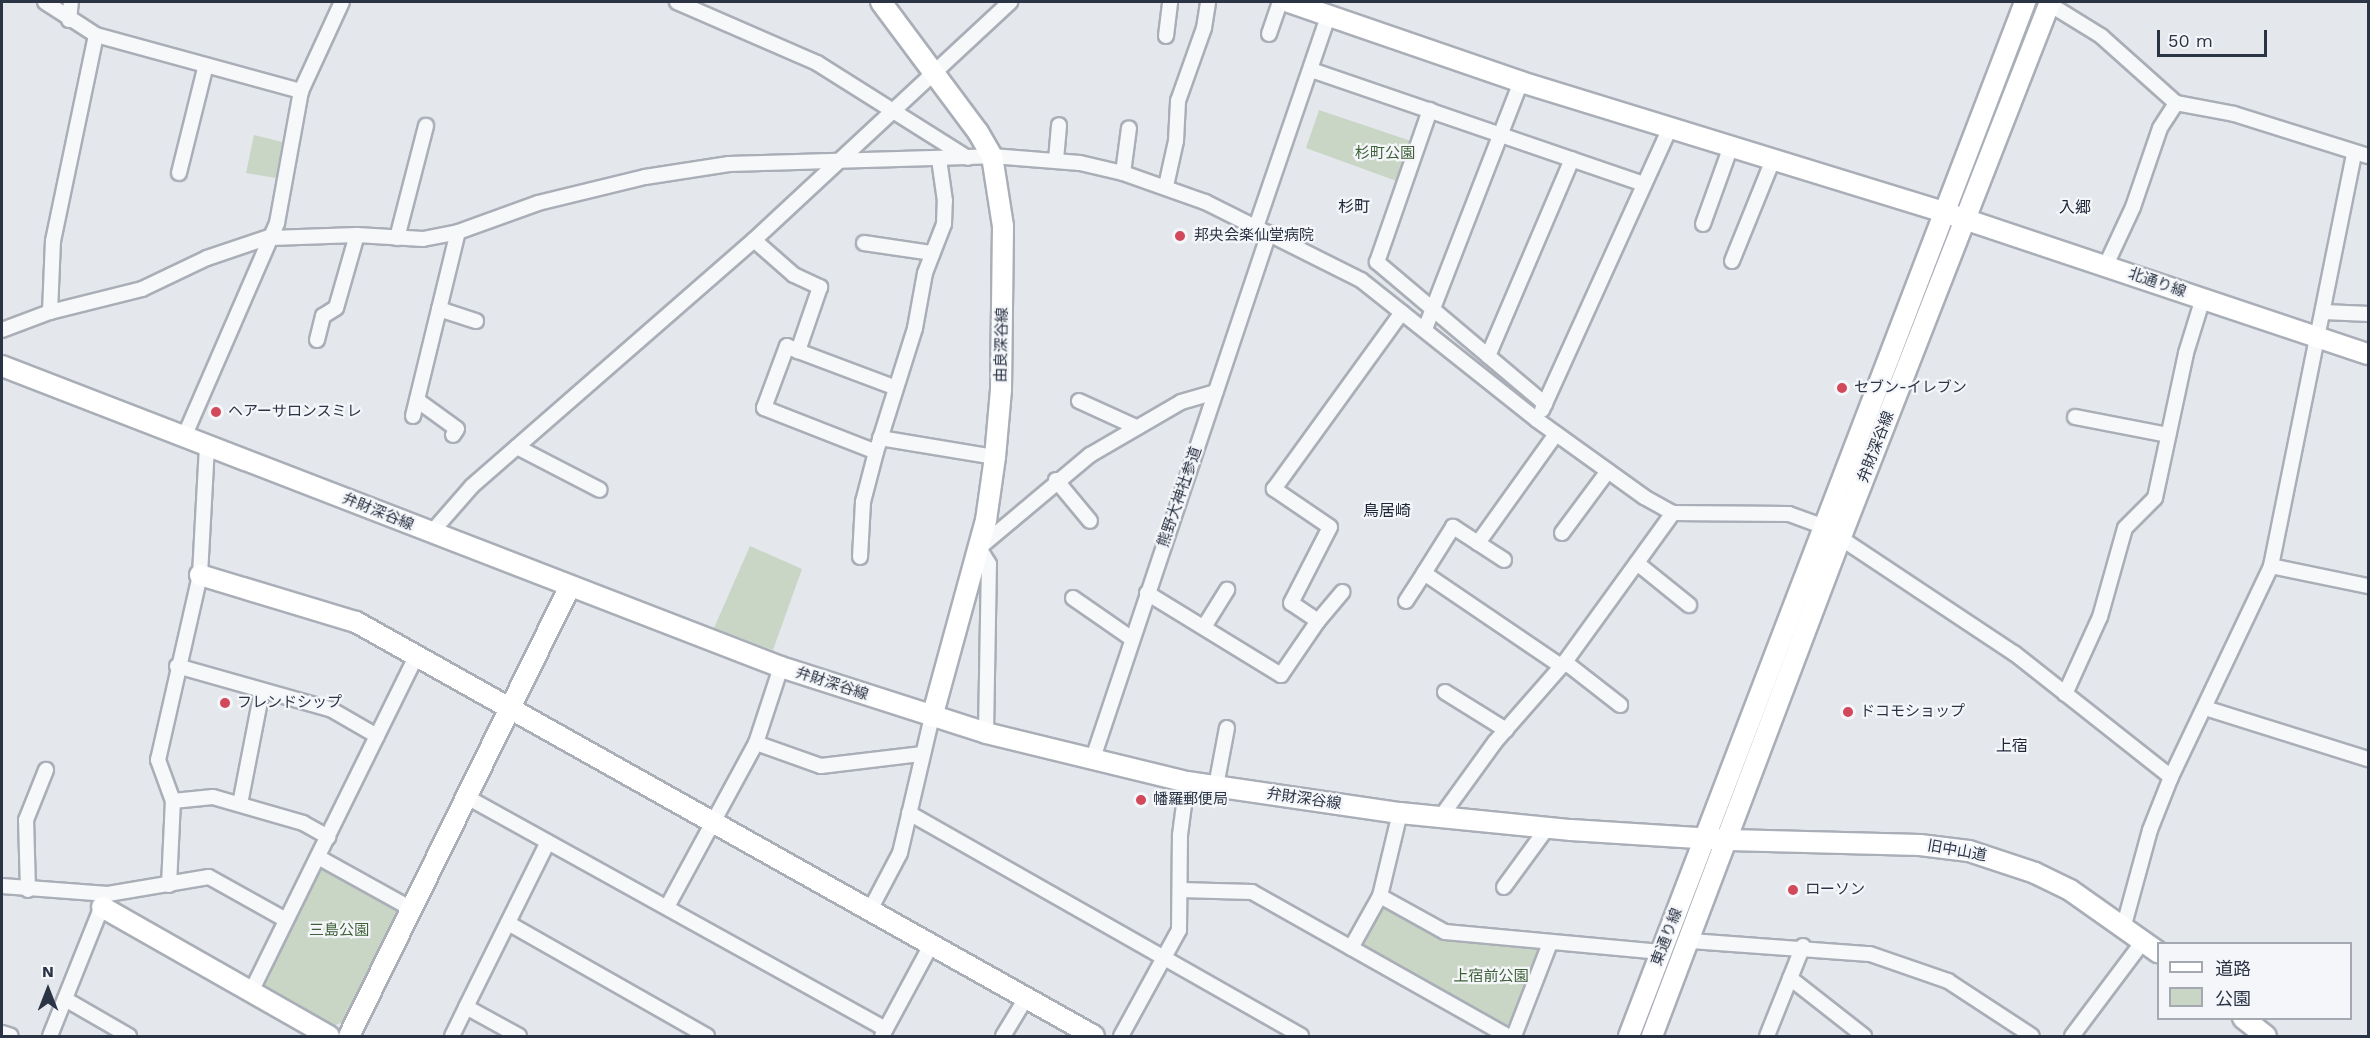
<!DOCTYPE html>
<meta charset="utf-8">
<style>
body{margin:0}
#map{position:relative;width:2370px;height:1038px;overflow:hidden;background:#e4e7ec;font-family:"Work Sans","Noto Sans JP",sans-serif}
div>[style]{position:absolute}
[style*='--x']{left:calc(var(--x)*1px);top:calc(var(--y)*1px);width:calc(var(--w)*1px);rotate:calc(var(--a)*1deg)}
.green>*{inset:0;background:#c9d6c5}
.roads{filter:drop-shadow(2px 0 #a9aeb7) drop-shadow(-2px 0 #a9aeb7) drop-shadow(0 2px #a9aeb7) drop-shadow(0 -2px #a9aeb7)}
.street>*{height:14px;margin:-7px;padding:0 7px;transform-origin:7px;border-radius:7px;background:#f7f8fa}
.secondary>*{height:20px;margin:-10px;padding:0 10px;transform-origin:10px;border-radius:10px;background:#fff}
.dots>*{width:16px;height:16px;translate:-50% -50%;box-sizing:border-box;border:3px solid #f4f6f9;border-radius:50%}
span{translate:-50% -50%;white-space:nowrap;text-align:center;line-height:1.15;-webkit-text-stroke:4.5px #f4f6f9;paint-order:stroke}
.park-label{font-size:15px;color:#3f6138}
.poi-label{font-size:15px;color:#2b3445}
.left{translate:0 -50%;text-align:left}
.street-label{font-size:15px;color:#2b3445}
.neighbourhood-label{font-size:16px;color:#1d2536}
.frame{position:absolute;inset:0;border:3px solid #2b3445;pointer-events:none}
.legend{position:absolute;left:2157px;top:942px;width:195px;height:78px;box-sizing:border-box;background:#f4f6f9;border:2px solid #a4a8b1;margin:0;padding:8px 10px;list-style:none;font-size:18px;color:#2b3445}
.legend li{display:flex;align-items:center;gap:12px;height:30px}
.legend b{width:30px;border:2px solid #a4a8b1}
.north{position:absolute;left:18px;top:960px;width:60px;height:60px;-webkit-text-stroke:4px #f4f6f9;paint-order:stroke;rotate:0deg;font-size:16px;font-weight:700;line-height:24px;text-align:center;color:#2b3445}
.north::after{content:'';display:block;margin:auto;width:21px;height:27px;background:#2b3445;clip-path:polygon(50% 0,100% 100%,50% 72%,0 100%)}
.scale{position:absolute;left:2157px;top:30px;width:110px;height:27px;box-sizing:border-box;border:3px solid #2b3445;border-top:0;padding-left:8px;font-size:18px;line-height:21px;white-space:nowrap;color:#2b3445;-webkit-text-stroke:4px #f4f6f9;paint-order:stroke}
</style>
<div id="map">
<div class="green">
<div style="clip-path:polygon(1319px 110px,1414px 142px,1399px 182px,1306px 148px)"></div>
<div style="clip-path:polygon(254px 135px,286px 143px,281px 179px,246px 173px)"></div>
<div style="clip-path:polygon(750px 546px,802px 569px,773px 650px,714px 628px)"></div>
<div style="clip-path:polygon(327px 866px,394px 904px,397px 915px,341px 1023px,333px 1026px,266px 989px,264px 980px,320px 869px)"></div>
<div style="clip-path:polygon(1388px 906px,1442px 936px,1537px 945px,1540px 949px,1512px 1025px,1506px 1027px,1364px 947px,1363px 941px,1381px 907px)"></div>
</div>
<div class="roads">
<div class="street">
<div style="--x:45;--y:2;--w:61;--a:32.9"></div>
<div style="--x:96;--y:35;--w:213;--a:15.3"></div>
<div style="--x:677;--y:2;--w:153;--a:23.5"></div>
<div style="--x:817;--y:63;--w:178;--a:32.2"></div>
<div style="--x:2046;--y:2;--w:65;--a:31.7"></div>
<div style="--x:2101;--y:36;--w:101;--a:41.8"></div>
<div style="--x:2176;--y:103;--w:59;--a:10.7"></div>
<div style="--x:2234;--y:114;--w:140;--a:17.4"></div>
<div style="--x:69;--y:20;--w:18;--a:-84"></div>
<div style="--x:1269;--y:34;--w:34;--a:-71"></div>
<div style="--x:1166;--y:36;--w:34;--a:-83"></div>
<div style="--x:1311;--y:70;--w:352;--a:18.9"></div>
<div style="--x:1430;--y:110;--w:161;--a:109.2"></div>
<div style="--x:1377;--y:262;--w:220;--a:40.2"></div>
<div style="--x:1056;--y:160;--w:35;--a:-85"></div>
<div style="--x:179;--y:173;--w:111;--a:-76"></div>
<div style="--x:1123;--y:173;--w:45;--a:-82.4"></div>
<div style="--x:1166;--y:186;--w:46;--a:-77.5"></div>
<div style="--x:1176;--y:141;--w:40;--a:-87.1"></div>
<div style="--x:1178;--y:101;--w:77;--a:-70.4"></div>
<div style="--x:1204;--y:28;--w:26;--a:-81"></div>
<div style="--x:1703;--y:224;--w:80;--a:-70.2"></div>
<div style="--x:1256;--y:227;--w:222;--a:-71.1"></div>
<div style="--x:271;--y:238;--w:86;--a:-2"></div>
<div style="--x:357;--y:235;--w:66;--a:3.5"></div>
<div style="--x:423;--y:239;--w:36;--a:-11"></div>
<div style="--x:458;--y:232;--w:85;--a:-19.9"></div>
<div style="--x:538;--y:203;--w:110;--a:-13.7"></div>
<div style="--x:645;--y:177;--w:85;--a:-8.8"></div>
<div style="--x:729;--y:164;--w:263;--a:-1.7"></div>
<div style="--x:992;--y:156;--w:88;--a:4.5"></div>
<div style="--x:1080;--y:163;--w:44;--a:13.1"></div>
<div style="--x:1123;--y:173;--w:87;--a:19.5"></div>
<div style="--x:1205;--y:202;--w:174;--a:26.6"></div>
<div style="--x:1361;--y:280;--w:225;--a:38.5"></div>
<div style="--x:1537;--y:420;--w:132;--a:35.7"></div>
<div style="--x:1644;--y:497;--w:33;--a:29"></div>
<div style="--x:1673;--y:513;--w:116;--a:0.5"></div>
<div style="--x:1789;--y:514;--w:37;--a:20"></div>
<div style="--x:1824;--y:527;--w:228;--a:33.6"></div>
<div style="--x:2014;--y:653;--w:200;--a:38.3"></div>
<div style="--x:397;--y:238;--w:116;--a:-75.5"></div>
<div style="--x:754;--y:240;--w:53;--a:41.2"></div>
<div style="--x:794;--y:275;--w:29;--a:25"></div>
<div style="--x:820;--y:287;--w:68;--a:109"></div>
<div style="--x:798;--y:351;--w:12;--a:-156"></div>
<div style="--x:787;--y:346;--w:66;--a:110.4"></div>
<div style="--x:764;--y:408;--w:120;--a:21.4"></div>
<div style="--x:876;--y:452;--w:52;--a:104.6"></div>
<div style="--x:863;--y:502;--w:55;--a:93.1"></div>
<div style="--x:864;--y:243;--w:69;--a:8.4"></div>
<div style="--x:1732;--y:261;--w:107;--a:-68"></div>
<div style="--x:2106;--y:265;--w:64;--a:-65"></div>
<div style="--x:2133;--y:207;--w:83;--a:-71.1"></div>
<div style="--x:2160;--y:128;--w:30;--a:-57"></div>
<div style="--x:439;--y:309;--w:39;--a:18"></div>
<div style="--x:50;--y:312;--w:71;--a:-87.6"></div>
<div style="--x:53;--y:241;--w:210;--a:-78.2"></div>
<div style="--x:2325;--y:312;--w:43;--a:2.7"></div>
<div style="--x:1425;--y:329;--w:265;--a:-68.8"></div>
<div style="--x:2;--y:330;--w:51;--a:-20.6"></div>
<div style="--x:50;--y:312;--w:95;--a:-14"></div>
<div style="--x:142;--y:289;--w:72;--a:-25.5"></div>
<div style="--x:207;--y:258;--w:69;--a:-18.7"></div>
<div style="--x:317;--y:340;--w:25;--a:-76"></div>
<div style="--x:323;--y:316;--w:15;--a:-32"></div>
<div style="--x:336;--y:308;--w:76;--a:-74"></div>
<div style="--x:798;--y:351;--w:103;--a:20.6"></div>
<div style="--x:1488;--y:356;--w:214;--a:-66.9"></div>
<div style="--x:417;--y:400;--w:49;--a:35.9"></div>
<div style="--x:457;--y:429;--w:7;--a:124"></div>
<div style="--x:1079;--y:401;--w:63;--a:24.5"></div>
<div style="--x:1542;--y:410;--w:307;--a:-65.6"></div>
<div style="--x:413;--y:416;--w:189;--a:-76.3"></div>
<div style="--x:2075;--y:417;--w:95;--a:11"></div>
<div style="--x:1556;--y:434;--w:134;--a:125.6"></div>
<div style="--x:1478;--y:543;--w:30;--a:-147"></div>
<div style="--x:1453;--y:527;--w:54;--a:122.2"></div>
<div style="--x:1424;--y:573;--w:166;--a:34.2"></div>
<div style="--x:184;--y:437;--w:233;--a:-66.5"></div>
<div style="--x:277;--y:223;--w:134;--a:-79.7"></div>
<div style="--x:301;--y:91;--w:98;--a:-65.3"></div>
<div style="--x:880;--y:438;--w:117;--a:9.4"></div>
<div style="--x:517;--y:447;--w:93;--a:27.4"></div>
<div style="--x:876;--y:452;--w:130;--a:-72.5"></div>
<div style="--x:915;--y:328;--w:56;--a:-79.7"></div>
<div style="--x:925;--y:273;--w:53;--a:-68.8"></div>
<div style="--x:944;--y:224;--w:23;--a:-88"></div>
<div style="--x:945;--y:201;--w:42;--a:-98.1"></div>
<div style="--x:1056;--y:480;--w:53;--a:50.3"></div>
<div style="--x:431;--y:533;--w:62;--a:-48.9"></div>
<div style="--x:472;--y:486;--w:374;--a:-41.1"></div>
<div style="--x:754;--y:240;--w:350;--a:-42.9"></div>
<div style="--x:1562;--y:533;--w:77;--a:-53.4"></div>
<div style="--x:1478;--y:543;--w:31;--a:33"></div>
<div style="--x:1637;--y:563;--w:67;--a:38.9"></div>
<div style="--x:2271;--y:566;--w:99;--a:11.7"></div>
<div style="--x:1147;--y:593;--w:157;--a:31.5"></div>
<div style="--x:1281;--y:675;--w:65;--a:-55.6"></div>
<div style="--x:1318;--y:621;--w:32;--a:-146"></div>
<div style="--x:1291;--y:603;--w:85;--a:-62.8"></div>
<div style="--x:1330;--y:527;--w:68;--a:-145.8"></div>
<div style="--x:1274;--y:489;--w:218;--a:-54.1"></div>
<div style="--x:1073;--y:598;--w:72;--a:34.8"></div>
<div style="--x:1406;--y:601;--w:33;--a:-57"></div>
<div style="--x:1318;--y:621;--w:38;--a:-50"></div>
<div style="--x:1204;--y:627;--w:44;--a:-58.1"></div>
<div style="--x:1565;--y:662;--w:70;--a:38"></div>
<div style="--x:177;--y:666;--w:161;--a:15.8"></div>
<div style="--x:332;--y:710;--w:52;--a:30"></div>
<div style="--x:1445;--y:692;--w:72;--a:31.9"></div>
<div style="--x:2065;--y:694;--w:85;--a:-65.6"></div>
<div style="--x:2100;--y:617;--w:92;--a:-74.3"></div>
<div style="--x:2125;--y:528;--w:42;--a:-45"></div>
<div style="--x:2155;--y:498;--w:148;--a:-77.9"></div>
<div style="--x:2186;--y:353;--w:58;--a:-72.8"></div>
<div style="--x:2205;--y:708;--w:171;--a:17.4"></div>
<div style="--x:986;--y:733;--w:169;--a:-89"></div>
<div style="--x:989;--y:564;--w:19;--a:-122"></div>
<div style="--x:979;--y:548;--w:145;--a:-40"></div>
<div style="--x:1090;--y:455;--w:105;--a:-30.2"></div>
<div style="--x:1181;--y:402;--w:36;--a:-16"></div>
<div style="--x:756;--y:743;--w:69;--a:19.5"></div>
<div style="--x:821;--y:766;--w:102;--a:-6.8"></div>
<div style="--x:1092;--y:761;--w:557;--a:-71.47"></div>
<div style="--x:1216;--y:786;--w:59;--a:-79.3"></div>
<div style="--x:465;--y:796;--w:481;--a:29"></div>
<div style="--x:173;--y:801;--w:40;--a:-5.7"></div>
<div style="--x:213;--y:797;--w:94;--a:16.1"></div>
<div style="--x:303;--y:823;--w:29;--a:29"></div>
<div style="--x:240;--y:804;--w:115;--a:-79"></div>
<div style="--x:909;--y:813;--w:451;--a:29.6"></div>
<div style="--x:1440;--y:818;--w:94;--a:-54.1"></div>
<div style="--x:1495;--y:742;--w:106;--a:-48.8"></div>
<div style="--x:1565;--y:662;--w:184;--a:-54.1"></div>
<div style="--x:318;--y:857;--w:105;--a:29"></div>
<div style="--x:169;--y:885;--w:84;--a:-87.3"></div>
<div style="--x:173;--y:801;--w:44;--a:-110.1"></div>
<div style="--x:158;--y:760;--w:190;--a:-77.2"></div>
<div style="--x:200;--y:575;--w:128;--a:-86.9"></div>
<div style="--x:2;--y:886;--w:106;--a:4.3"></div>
<div style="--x:108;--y:894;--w:102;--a:-9.6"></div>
<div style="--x:209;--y:877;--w:88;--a:29.2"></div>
<div style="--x:1504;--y:887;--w:73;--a:-53.9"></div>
<div style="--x:28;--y:890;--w:70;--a:-91.6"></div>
<div style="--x:26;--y:820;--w:54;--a:-68.2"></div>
<div style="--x:1180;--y:890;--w:72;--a:1.6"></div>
<div style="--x:1252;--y:892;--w:294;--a:29.4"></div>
<div style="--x:1380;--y:896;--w:74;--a:29"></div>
<div style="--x:1445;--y:932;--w:217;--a:5.3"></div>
<div style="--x:667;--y:907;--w:187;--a:-61.5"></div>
<div style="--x:756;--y:743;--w:80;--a:-71.8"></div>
<div style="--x:870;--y:910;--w:64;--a:-62.2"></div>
<div style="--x:900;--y:853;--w:140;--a:-76.8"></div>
<div style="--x:508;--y:923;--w:229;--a:29.6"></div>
<div style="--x:2124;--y:925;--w:98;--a:-74.7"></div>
<div style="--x:2150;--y:830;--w:57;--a:-68.4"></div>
<div style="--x:2171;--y:777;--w:233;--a:-64.6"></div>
<div style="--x:2271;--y:566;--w:421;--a:-78.6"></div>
<div style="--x:1691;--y:941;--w:179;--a:4.2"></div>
<div style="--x:1870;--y:954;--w:83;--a:19.1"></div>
<div style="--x:1948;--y:981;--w:100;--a:33.2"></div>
<div style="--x:1351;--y:948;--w:60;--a:-60.9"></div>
<div style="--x:1380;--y:896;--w:85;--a:-76.5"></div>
<div style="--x:1790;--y:978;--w:94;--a:38.1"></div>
<div style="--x:251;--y:992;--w:377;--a:-63.8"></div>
<div style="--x:65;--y:999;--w:74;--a:30"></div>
<div style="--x:2;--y:1033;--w:9;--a:18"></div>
<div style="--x:50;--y:1036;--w:145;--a:-68.2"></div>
<div style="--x:452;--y:1036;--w:32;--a:-64"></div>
<div style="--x:519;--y:1036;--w:60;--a:-151.3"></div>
<div style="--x:466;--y:1007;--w:184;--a:-63.6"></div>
<div style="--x:882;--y:1036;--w:103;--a:-61.7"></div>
<div style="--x:1003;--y:1036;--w:44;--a:-58.8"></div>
<div style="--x:1121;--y:1036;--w:121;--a:-61.3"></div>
<div style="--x:1179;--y:930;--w:95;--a:-89.4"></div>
<div style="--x:1180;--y:835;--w:53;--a:-82.5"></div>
<div style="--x:1514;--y:1036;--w:100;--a:-68.8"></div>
<div style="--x:1767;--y:1036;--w:97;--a:-68.2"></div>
<div style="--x:2072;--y:1036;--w:120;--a:-53.1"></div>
</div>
<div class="secondary">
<div style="--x:881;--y:2;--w:162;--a:53.3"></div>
<div style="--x:978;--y:132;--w:28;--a:60"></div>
<div style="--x:992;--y:156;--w:71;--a:81.1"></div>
<div style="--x:1003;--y:226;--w:164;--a:90.7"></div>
<div style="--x:1001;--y:390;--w:67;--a:95.1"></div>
<div style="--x:995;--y:457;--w:64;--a:98.1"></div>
<div style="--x:986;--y:520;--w:204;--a:105.3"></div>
<div style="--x:1289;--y:2;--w:245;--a:19"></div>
<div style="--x:1521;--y:82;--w:445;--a:17.1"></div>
<div style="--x:1946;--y:213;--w:445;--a:18.5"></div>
<div style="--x:2;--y:366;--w:835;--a:21.13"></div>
<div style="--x:781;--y:667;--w:215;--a:17.8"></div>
<div style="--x:986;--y:733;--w:207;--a:13.7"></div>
<div style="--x:1187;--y:782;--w:215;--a:8.3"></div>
<div style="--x:1400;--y:813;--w:172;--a:5.7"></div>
<div style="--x:1571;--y:830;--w:158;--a:3.6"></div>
<div style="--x:1729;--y:840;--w:191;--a:1.5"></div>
<div style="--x:1920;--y:845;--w:49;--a:7"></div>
<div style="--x:1969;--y:851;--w:70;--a:18.4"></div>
<div style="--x:2035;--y:873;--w:39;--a:26"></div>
<div style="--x:2070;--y:890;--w:108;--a:35.2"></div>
<div style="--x:200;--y:575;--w:163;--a:16.8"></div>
<div style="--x:356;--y:622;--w:846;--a:29.29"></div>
<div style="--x:102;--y:907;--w:261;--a:29.6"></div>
<div style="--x:2243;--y:1018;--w:29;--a:38"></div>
<div style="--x:349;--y:1036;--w:501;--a:-63.84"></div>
<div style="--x:1629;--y:1036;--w:1107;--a:-69.04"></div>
<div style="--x:1652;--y:1036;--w:531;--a:-69.28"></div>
<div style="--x:1840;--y:539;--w:577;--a:-68.64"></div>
</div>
</div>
<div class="dots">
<div style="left:1180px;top:236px;background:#d1495b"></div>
<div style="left:1842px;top:388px;background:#d1495b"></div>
<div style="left:216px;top:412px;background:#d1495b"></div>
<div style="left:225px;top:703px;background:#d1495b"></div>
<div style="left:1848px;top:712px;background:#d1495b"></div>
<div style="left:1141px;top:800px;background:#d1495b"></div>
<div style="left:1793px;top:890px;background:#d1495b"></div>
</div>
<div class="park-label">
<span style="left:1385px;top:154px">杉町公園</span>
<span style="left:339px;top:931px">三島公園</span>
<span style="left:1491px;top:977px">上宿前公園</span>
</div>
<div class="poi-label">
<span class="left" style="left:1194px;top:236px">邦央会楽仙堂病院</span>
<span class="left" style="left:1854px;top:388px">セブン-イレブン</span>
<span class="left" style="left:228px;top:412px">ヘアーサロンスミレ</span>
<span class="left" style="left:237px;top:703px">フレンドシップ</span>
<span class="left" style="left:1860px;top:712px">ドコモショップ</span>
<span class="left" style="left:1153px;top:800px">幡羅郵便局</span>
<span class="left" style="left:1805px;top:890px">ローソン</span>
</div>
<div class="street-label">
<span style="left:2157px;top:283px;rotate:19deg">北通り線</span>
<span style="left:1002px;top:345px;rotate:-89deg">由良深谷線</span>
<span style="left:1876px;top:447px;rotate:-69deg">弁財深谷線</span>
<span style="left:1180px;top:497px;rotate:-71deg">熊野大神社参道</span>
<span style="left:378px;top:512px;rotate:22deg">弁財深谷線</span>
<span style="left:832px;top:684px;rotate:18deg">弁財深谷線</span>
<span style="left:1304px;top:799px;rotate:8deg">弁財深谷線</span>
<span style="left:1957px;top:851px;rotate:10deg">旧中山道</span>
<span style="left:1667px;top:937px;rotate:-69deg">東通り線</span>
</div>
<div class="neighbourhood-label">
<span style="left:1354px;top:207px">杉町</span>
<span style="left:2075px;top:208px">入郷</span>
<span style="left:1387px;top:511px">鳥居崎</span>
<span style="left:2012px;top:746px">上宿</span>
</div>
<div class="frame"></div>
<ul class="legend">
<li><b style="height:8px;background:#fff"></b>道路</li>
<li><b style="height:16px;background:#c9d6c5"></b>公園</li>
</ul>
<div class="north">N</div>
<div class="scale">50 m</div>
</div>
